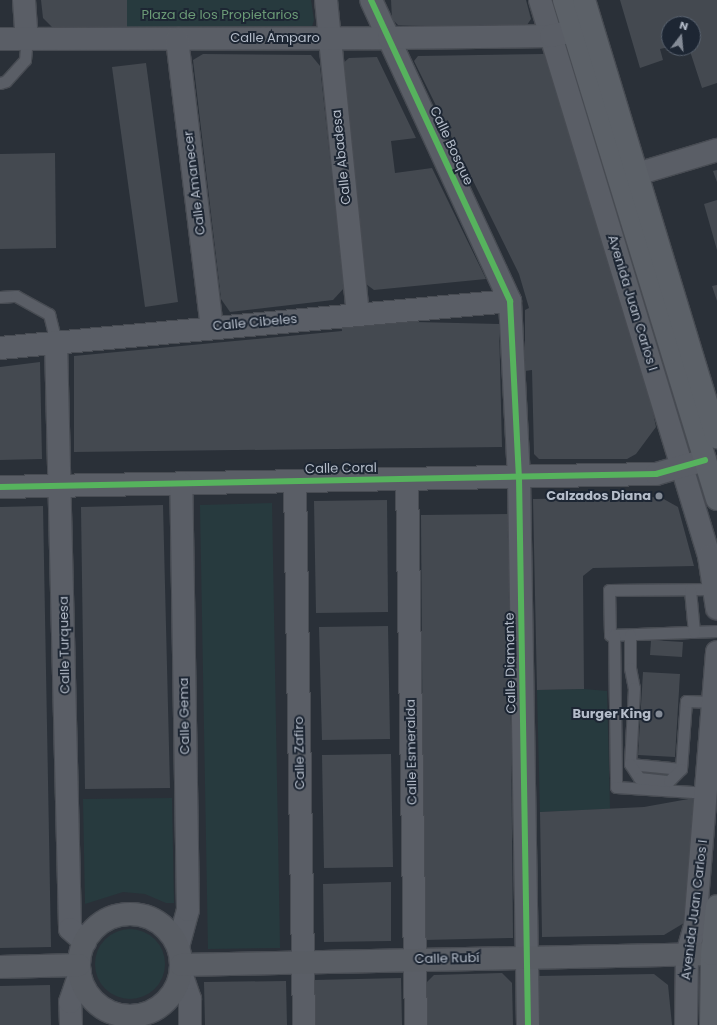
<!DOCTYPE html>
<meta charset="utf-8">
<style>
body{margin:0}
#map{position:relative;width:717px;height:1025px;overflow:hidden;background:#2a3038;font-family:Poppins,sans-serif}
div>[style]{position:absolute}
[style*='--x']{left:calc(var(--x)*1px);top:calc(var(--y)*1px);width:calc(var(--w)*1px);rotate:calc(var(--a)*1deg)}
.green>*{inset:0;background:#273a3e}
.round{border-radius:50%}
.building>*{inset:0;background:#444950}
.roads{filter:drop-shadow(1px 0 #484c53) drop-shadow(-1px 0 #484c53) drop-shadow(0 1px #484c53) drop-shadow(0 -1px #484c53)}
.service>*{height:11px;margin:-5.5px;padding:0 5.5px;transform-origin:5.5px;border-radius:5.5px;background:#5a5e66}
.minor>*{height:22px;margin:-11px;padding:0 11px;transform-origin:11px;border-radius:11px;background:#5a5e66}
.secondary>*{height:22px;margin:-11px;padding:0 11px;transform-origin:11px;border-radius:11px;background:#595d64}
.secondary>.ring{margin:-11px;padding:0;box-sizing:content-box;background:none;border:22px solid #595d64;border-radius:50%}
.primary>*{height:22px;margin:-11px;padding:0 11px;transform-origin:11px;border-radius:11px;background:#5c6168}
.cycleway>*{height:6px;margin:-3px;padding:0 3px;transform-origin:3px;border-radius:3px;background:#56b35d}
.dots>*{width:11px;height:11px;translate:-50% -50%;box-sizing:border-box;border:2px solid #1d2633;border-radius:50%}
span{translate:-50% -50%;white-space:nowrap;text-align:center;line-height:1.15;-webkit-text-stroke:4px #1d2633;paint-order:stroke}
.park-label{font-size:13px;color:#6b9a76}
.street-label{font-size:13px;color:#b4bcc9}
.poi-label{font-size:13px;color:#b4bcc9;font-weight:700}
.right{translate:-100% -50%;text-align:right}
.north{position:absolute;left:661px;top:16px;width:40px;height:40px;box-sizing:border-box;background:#1d2633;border:1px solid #59626f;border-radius:50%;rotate:16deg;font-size:11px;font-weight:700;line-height:16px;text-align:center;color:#b4bcc9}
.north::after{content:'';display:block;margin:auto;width:14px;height:18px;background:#848b96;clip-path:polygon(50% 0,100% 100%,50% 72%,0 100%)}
</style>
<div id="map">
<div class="green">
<div style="clip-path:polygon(127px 0,311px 0,314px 20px,311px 30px,127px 29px)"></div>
<div style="clip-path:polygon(272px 503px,280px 948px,208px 949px,200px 505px)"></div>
<div style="clip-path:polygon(584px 689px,607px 691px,610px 809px,540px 812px,537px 690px)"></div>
<div style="clip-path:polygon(172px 798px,174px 903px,166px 903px,145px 894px,123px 892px,85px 904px,83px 799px)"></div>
<div class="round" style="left:95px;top:929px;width:70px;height:70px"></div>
</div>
<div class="building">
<div style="clip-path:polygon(41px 0,127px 0,127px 29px,53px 28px,43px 18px)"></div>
<div style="clip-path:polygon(391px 0,526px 0,531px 19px,527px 25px,398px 25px,392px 19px)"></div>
<div style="clip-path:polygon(620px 0,717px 0,717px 83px,702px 88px,689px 48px,693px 48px,693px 24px,669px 24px,669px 47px,660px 49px,663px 60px,640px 68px)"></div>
<div style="clip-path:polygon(203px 54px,311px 55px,320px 66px,344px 288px,333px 300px,230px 312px,221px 299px,193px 60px)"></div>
<div style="clip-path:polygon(544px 54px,651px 402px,656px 427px,636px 454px,627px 459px,539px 459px,534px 454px,532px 370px,525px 371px,525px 310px,529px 308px,519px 274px,414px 61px,418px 56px)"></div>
<div style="clip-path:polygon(377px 57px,416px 138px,391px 141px,395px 173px,432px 168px,486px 279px,374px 290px,366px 284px,341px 65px,349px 58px)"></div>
<div style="clip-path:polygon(146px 63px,178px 302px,145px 307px,112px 67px)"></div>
<div style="clip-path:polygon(55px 153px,56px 248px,0 249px,0 154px)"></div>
<div style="clip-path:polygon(717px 170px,717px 182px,713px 171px)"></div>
<div style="clip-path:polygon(717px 200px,717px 250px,704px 204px)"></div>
<div style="clip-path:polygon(717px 285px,717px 301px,712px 286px)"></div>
<div style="clip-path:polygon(374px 321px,499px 324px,502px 447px,74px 452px,74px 356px,342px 331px,341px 322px)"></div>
<div style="clip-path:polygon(40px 362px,42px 459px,0 460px,0 367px)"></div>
<div style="clip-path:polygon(660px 497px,678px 507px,694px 566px,593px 568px,583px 576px,584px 689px,537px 690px,533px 499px)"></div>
<div style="clip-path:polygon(387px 500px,388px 612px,316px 613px,314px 501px)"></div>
<div style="clip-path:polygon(163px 505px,170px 788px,85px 789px,81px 507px)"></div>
<div style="clip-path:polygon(43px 506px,51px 947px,0 948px,0 507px)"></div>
<div style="clip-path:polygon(509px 514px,513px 938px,424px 940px,421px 515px)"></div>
<div style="clip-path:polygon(388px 626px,390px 739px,322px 740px,319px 627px)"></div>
<div style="clip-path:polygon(651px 640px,683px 642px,682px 657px,650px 655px)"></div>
<div style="clip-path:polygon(643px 672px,680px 674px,675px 757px,638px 755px)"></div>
<div style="clip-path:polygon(391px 754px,393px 867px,324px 868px,322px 755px)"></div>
<div style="clip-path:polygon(694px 798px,684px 923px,664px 935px,542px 937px,540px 812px,644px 807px)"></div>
<div style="clip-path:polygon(391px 882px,391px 941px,324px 942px,323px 884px)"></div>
<div style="clip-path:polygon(502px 973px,512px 983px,513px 1025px,425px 1025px,424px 985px,434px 975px)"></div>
<div style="clip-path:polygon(654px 974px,668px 985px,672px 1025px,537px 1025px,537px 976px)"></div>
<div style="clip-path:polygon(401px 978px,402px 1025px,314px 1025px,314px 980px)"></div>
<div style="clip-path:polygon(286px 981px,287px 1025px,205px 1025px,204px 982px)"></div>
<div style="clip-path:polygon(50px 985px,51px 1025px,0 1025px,0 986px)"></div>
</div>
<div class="roads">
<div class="service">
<div style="--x:0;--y:83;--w:6;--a:-18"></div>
<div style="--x:6;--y:81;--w:28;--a:-48"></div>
<div style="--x:25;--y:60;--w:21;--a:-85"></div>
<div style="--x:0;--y:297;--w:16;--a:-4"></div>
<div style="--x:16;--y:296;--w:38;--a:29"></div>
<div style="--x:49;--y:314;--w:29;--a:76"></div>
<div style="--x:715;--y:589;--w:106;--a:179.5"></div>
<div style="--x:609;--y:590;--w:45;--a:88.7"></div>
<div style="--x:610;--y:635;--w:107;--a:-2.1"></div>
<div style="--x:690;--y:590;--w:42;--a:84.6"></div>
<div style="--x:614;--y:635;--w:152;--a:89.2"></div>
<div style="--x:616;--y:787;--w:92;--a:3.7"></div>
<div style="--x:630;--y:635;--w:33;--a:90"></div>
<div style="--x:630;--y:668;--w:20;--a:79"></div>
<div style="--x:634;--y:688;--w:76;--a:93"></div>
<div style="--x:630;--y:764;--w:51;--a:5.6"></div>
<div style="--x:681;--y:769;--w:68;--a:-85.8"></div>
<div style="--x:686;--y:701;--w:28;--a:2"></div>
<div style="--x:630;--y:764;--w:17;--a:57"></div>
<div style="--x:639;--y:778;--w:30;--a:6"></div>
<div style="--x:669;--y:781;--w:17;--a:-45"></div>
</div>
<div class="minor">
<div style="--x:24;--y:0;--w:39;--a:86"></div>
<div style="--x:326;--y:0;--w:316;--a:84.2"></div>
<div style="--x:371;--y:0;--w:332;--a:65.2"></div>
<div style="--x:510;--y:301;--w:176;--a:87.1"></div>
<div style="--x:519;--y:477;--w:548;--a:89.06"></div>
<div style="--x:540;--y:0;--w:581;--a:73.09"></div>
<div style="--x:709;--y:556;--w:53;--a:81.3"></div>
<div style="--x:0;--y:39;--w:389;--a:-0.1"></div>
<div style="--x:389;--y:38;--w:162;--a:-0.7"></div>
<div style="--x:551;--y:36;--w:13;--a:-13"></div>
<div style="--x:177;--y:39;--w:290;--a:83.1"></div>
<div style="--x:637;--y:174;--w:84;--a:-16.7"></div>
<div style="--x:56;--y:342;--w:587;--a:88.63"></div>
<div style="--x:70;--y:929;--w:20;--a:41"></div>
<div style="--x:0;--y:348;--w:512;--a:-5.27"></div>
<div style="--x:407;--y:479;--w:546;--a:89.06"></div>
<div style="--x:295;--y:481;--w:544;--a:89.05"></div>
<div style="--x:0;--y:487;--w:656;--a:-1.14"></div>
<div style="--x:656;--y:474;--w:51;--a:-15.9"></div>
<div style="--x:178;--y:947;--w:38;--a:-75"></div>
<div style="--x:188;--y:910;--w:427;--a:-90.9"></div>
<div style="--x:181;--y:973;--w:28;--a:71"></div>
<div style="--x:190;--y:999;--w:26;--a:90"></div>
<div style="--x:71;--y:1025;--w:23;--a:-92"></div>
<div style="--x:70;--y:1002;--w:31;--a:-71"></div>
<div style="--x:686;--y:1025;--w:71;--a:-89.2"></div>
<div style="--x:687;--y:954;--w:29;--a:-74"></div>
<div style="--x:695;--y:926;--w:275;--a:-85.4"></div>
</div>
<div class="secondary">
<div class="ring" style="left:79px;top:914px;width:80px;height:80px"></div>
<div style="--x:181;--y:965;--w:531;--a:-1.19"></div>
<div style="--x:0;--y:967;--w:79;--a:-1.5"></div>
</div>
<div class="primary">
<div style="--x:564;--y:0;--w:522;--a:72.95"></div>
<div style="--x:584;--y:0;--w:457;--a:73.1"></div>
<div style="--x:711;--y:1025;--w:71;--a:-89.2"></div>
<div style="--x:712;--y:954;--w:48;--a:-84.1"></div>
</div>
</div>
<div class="cycleway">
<div style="--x:371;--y:0;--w:332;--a:65.2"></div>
<div style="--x:510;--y:301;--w:176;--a:87.1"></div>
<div style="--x:519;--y:477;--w:548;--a:89.06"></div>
<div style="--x:0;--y:487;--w:656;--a:-1.14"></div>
<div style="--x:656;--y:474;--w:51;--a:-15.9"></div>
</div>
<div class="dots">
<div style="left:659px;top:496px;background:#848b96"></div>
<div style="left:659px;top:714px;background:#848b96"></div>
</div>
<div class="park-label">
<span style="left:220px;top:15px">Plaza de los Propietarios</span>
</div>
<div class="street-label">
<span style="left:275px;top:38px">Calle Amparo</span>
<span style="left:451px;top:146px;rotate:65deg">Calle Bosque</span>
<span style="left:342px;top:157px;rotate:-96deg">Calle Abadesa</span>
<span style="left:195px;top:183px;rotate:-97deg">Calle Amanecer</span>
<span style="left:632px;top:303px;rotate:73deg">Avenida Juan Carlos I</span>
<span style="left:255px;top:323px;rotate:-5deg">Calle Cibeles</span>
<span style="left:341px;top:469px;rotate:-1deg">Calle Coral</span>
<span style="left:65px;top:645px;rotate:-91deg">Calle Turquesa</span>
<span style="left:511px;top:663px;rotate:-91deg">Calle Diamante</span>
<span style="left:185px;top:716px;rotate:-91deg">Calle Gema</span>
<span style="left:412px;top:752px;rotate:-91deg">Calle Esmeralda</span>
<span style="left:300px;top:753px;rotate:-91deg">Calle Zafiro</span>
<span style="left:695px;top:910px;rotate:-83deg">Avenida Juan Carlos I</span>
<span style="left:447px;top:959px;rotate:-1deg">Calle Rubí</span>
</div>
<div class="poi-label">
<span class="right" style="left:651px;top:496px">Calzados Diana</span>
<span class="right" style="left:651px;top:714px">Burger King</span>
</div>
<div class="north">N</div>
</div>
